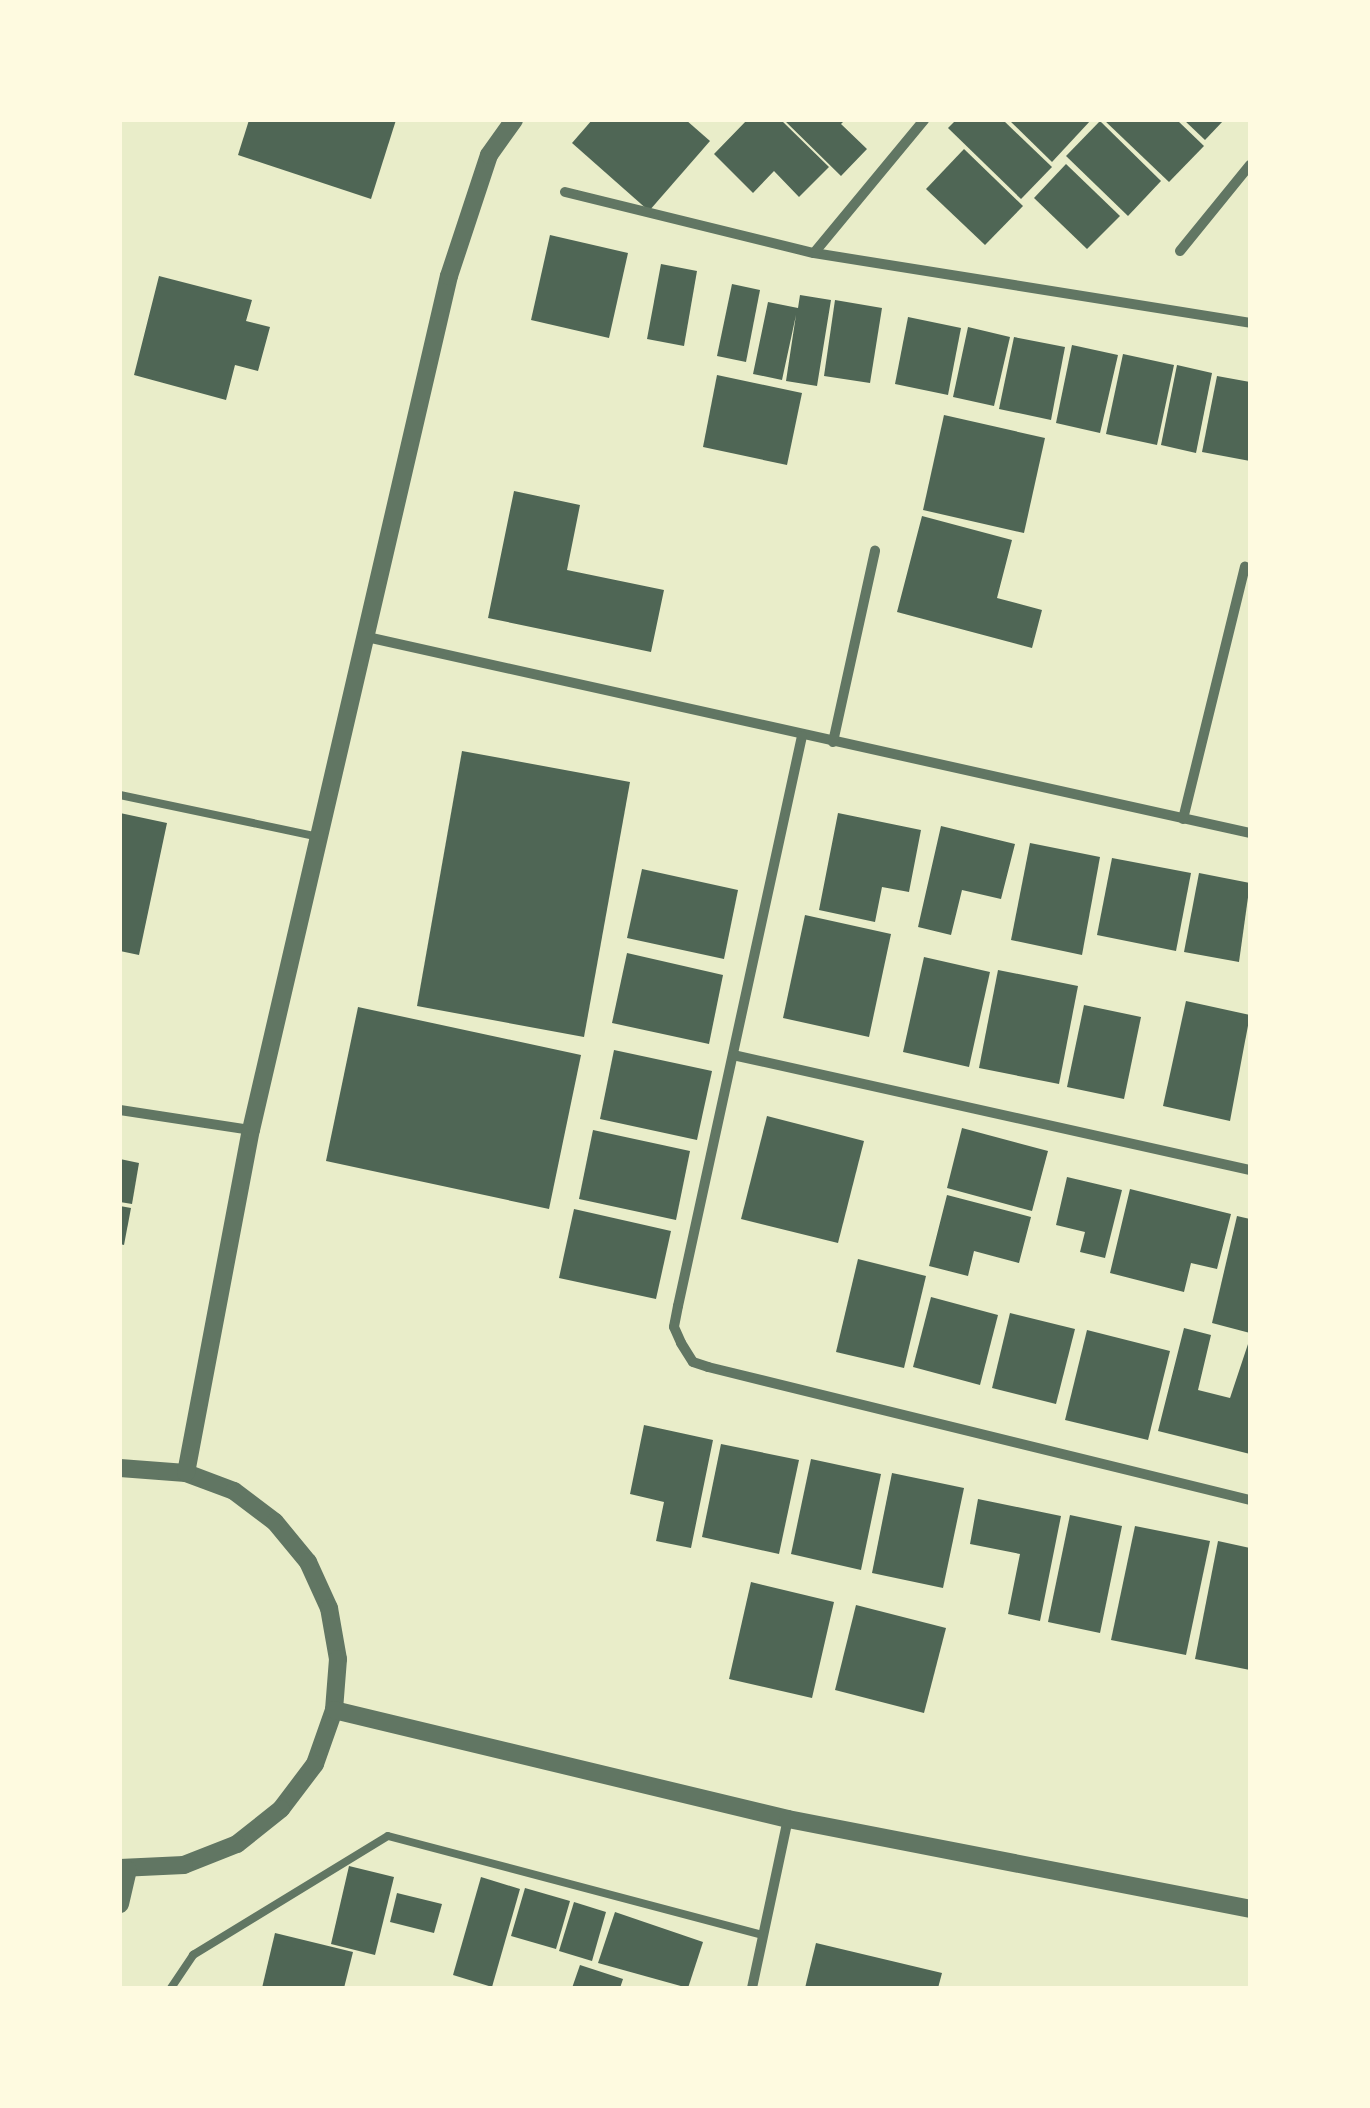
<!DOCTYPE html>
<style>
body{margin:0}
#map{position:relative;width:1370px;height:2108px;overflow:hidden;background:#e9edc9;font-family:"Archivo Narrow",sans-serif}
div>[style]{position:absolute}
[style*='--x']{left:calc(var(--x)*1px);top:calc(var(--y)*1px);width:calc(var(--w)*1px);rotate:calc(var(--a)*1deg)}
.building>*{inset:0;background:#4f6655}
.service>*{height:8px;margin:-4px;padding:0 4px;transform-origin:4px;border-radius:4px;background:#617663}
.minor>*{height:10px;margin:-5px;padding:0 5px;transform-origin:5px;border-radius:5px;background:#617663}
.tertiary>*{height:18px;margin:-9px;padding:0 9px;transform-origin:9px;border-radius:9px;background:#617663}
span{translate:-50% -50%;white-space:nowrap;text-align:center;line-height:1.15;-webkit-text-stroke:9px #fefae0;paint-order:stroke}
.frame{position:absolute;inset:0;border:122px solid #fefae0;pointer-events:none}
</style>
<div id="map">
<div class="building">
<div style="clip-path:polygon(249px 120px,396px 120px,371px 199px,238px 155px)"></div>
<div style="clip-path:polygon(592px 120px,686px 120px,710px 141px,649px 211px,572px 143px)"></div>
<div style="clip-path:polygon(747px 120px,781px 120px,829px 167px,799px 197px,774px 171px,753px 193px,714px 154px)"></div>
<div style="clip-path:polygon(784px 120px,845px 120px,841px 124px,867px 149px,841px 176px)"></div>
<div style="clip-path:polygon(956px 120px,1003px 120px,1052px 167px,1021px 199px,948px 128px)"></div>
<div style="clip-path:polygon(1009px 120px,1091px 120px,1052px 162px)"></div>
<div style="clip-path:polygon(1104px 120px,1177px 120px,1204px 146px,1169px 182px)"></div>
<div style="clip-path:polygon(1184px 120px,1224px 120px,1205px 140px)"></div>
<div style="clip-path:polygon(1100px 121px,1161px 181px,1128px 216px,1066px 156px)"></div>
<div style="clip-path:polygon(964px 149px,1023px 206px,985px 245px,926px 189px)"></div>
<div style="clip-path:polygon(1066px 164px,1120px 216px,1087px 249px,1034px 198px)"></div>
<div style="clip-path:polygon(550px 235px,628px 253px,609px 338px,531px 320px)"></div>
<div style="clip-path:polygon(661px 264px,697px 271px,684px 346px,647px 339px)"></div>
<div style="clip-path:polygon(159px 276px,252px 300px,246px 321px,270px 327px,258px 371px,235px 365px,226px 400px,134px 375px)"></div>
<div style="clip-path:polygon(732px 284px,760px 290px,746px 362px,717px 356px)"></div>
<div style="clip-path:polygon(800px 295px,831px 300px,817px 386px,786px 381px,796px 315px,782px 380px,753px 374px,768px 302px,798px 308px)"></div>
<div style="clip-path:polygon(835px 300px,882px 308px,870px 383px,824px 376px)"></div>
<div style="clip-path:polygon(908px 317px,961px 328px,948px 395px,895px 384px)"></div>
<div style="clip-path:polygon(968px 327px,1010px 337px,994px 406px,953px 397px)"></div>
<div style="clip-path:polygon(1014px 337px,1065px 347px,1051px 420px,999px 409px)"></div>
<div style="clip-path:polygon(1072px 345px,1118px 355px,1100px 433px,1056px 423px)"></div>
<div style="clip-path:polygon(1123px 354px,1174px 365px,1157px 445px,1106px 434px)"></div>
<div style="clip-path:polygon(1177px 365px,1212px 373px,1196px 453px,1161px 445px)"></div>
<div style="clip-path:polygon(717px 375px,802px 393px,787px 465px,703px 447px)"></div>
<div style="clip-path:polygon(1217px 376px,1250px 382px,1250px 461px,1202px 452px)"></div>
<div style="clip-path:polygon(944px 415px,1045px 438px,1024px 533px,923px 510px)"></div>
<div style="clip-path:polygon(514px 491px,580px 505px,567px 570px,664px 590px,651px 652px,488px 618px)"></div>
<div style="clip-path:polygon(922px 516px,1012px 540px,997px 598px,1042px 610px,1032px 648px,897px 612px)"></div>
<div style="clip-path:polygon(462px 751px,630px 782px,584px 1037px,417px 1006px)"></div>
<div style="clip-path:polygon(120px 813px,167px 823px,139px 955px,120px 951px)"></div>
<div style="clip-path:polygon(838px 813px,921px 830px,909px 892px,882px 887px,875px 922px,819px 910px)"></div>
<div style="clip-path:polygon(941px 826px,1015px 844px,1001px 899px,962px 890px,951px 935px,918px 927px)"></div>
<div style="clip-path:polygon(1030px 843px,1100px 857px,1082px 955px,1011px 940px)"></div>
<div style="clip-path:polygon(1112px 858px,1191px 873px,1176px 951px,1097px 935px)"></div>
<div style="clip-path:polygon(642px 869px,738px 890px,724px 959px,627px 938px)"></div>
<div style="clip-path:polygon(1199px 873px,1250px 883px,1239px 962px,1184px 952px)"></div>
<div style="clip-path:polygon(805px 915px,891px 934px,869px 1037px,783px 1018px)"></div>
<div style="clip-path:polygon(627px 953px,723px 975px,709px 1044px,612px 1023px)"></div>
<div style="clip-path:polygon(924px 957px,990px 972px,969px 1067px,903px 1052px)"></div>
<div style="clip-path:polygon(998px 970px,1078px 986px,1059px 1084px,979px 1068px)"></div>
<div style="clip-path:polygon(1186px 1001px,1250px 1015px,1230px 1121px,1163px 1106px)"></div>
<div style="clip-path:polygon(1084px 1005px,1141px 1017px,1124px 1099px,1067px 1087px)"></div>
<div style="clip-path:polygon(358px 1007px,581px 1055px,549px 1209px,326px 1161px)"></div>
<div style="clip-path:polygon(614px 1050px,712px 1071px,697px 1140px,600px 1119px)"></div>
<div style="clip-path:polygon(767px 1116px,864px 1141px,838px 1243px,741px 1219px)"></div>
<div style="clip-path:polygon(962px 1128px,1048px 1151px,1032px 1211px,947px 1188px)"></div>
<div style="clip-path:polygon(593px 1130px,690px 1151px,676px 1220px,579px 1199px)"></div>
<div style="clip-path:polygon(120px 1159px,139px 1163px,132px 1204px,120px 1202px)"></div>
<div style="clip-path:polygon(1067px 1177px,1122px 1190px,1105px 1258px,1080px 1252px,1085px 1232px,1056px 1225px)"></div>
<div style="clip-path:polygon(1130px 1189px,1231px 1214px,1217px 1269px,1191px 1263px,1184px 1292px,1110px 1273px)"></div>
<div style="clip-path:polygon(947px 1195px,1031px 1217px,1019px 1263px,974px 1251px,968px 1276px,929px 1266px)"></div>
<div style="clip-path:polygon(120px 1206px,131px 1208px,124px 1245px,120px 1244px)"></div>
<div style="clip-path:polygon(574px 1209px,671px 1231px,656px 1299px,559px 1278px)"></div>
<div style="clip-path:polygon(1237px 1216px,1250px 1219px,1250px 1333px,1212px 1323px)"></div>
<div style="clip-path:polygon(858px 1259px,926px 1276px,904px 1368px,836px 1352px)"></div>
<div style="clip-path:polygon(931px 1297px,998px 1315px,980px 1385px,913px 1367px)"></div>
<div style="clip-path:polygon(1010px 1313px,1075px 1329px,1056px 1404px,992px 1388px)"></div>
<div style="clip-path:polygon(1184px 1328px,1211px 1335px,1198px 1390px,1230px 1398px,1250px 1338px,1250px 1454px,1158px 1431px)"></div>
<div style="clip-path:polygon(1087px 1330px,1170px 1351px,1148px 1440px,1065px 1420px)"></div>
<div style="clip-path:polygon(644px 1425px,713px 1440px,691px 1548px,656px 1541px,664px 1502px,630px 1494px)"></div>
<div style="clip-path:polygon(721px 1444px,799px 1460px,779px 1554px,702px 1537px)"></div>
<div style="clip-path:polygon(811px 1459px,881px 1474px,861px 1570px,791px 1554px)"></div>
<div style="clip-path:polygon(892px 1473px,964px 1488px,943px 1588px,872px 1573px)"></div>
<div style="clip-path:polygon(978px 1499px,1061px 1516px,1040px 1621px,1008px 1614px,1020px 1554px,970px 1544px)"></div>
<div style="clip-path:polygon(1070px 1515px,1122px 1526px,1100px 1633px,1048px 1622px)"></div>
<div style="clip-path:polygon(1135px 1526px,1210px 1541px,1186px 1655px,1111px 1640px)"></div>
<div style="clip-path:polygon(1218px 1541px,1250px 1548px,1250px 1670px,1195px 1659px)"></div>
<div style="clip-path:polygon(751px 1582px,834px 1602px,812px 1698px,729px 1679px)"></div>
<div style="clip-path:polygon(856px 1605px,946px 1628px,924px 1713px,835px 1690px)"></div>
<div style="clip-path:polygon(349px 1866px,394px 1877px,375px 1955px,331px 1944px)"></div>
<div style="clip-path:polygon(481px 1877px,520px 1889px,492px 1987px,453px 1975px)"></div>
<div style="clip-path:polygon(525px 1888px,570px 1901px,556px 1949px,511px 1936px)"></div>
<div style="clip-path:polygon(397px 1893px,442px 1904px,434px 1933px,390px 1922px)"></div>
<div style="clip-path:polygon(574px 1902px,606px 1912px,592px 1961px,559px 1951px)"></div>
<div style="clip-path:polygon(615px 1912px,703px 1942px,688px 1988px,598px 1963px)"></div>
<div style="clip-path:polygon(275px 1933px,353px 1952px,344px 1988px,262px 1988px)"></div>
<div style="clip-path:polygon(816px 1943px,942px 1973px,938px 1988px,805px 1988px)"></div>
<div style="clip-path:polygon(580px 1965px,623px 1979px,620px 1988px,572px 1988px)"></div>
</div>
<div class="service">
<div style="--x:120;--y:795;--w:204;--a:11.9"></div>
<div style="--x:171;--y:1988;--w:40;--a:-56"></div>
<div style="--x:193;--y:1955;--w:228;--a:-31.4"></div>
<div style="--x:388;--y:1836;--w:388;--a:14.8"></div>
</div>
<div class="minor">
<div style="--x:565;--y:192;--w:256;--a:13.8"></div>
<div style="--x:814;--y:253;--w:442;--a:9.1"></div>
<div style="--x:1180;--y:251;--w:111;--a:-50.9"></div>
<div style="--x:814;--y:253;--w:173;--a:-50.4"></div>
<div style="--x:367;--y:637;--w:904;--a:12.52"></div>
<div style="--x:802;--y:736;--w:583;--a:102.27"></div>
<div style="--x:678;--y:1306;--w:21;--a:101"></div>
<div style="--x:674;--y:1327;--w:17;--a:66"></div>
<div style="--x:681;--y:1343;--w:22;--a:58"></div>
<div style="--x:693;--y:1362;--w:16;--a:18"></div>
<div style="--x:708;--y:1367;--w:558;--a:13.79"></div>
<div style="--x:833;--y:742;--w:196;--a:-77.6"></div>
<div style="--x:1183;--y:819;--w:260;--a:-76.2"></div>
<div style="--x:733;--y:1055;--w:530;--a:12.54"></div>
<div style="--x:120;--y:1110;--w:133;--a:8.7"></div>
<div style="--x:752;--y:1988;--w:173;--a:-78"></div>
</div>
<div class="tertiary">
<div style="--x:120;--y:1468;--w:66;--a:4.3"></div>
<div style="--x:186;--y:1473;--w:51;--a:20.6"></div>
<div style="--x:234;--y:1491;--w:51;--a:37.1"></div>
<div style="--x:275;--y:1522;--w:52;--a:50.5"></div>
<div style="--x:308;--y:1562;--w:51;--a:65.5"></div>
<div style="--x:329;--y:1608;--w:52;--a:80"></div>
<div style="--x:338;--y:1659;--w:51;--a:94.5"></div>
<div style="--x:334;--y:1710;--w:57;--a:109.4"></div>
<div style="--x:315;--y:1764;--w:56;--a:127.1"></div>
<div style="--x:281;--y:1809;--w:56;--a:141.5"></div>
<div style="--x:237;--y:1844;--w:57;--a:158.4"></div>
<div style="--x:184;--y:1865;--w:64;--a:177.3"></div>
<div style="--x:186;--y:1473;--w:349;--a:-79.3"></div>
<div style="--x:251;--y:1130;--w:877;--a:-76.95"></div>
<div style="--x:449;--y:276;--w:127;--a:-71.7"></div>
<div style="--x:489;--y:155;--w:43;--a:-54.5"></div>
<div style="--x:334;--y:1710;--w:467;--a:13.5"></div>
<div style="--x:788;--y:1819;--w:471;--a:11"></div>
<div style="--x:120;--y:1904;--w:35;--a:-77"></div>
</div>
<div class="frame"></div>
</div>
